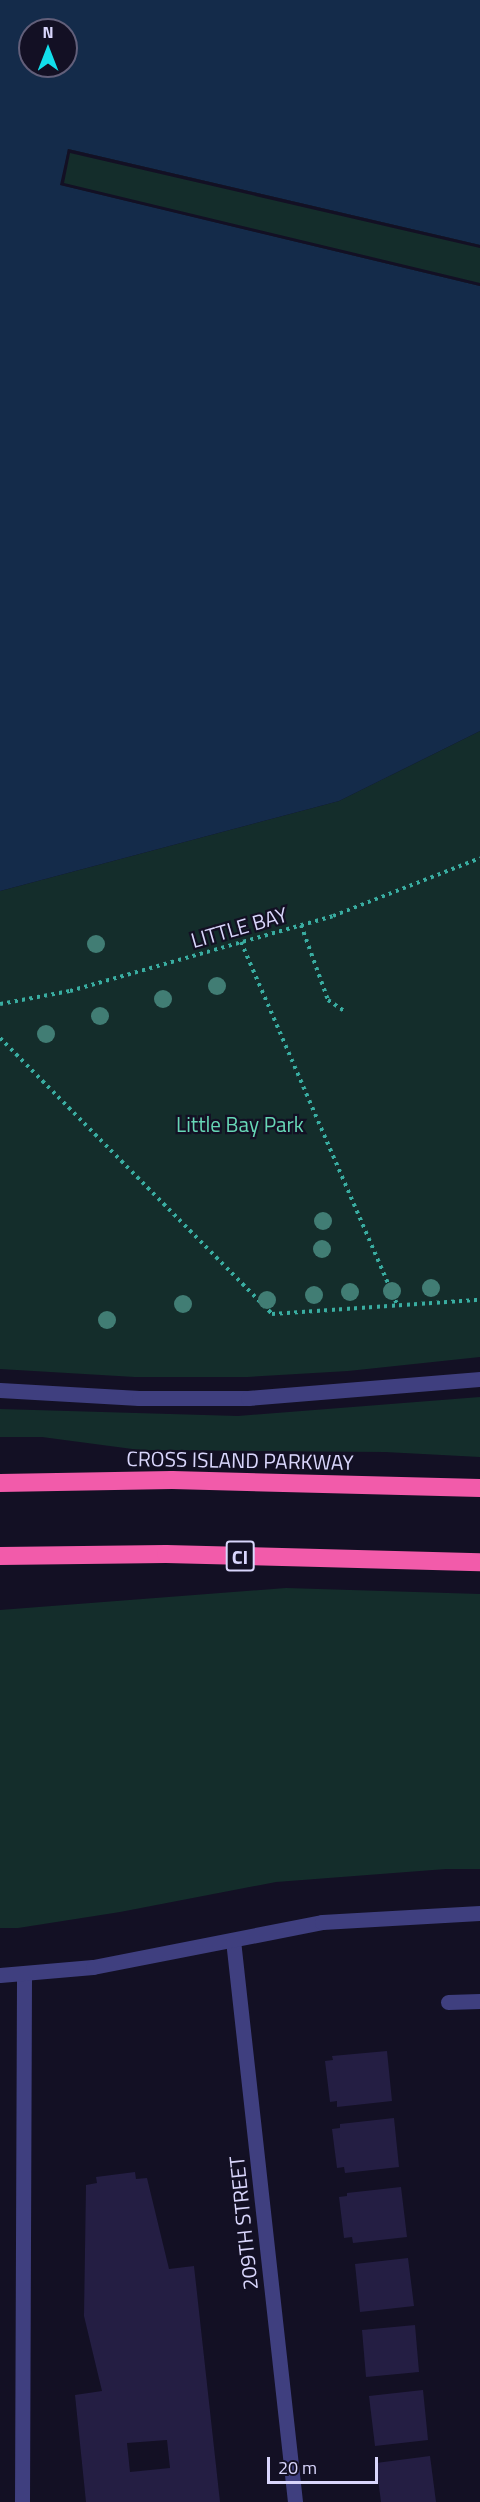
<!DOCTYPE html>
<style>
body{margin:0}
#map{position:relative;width:480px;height:2502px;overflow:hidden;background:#131024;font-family:"Titillium Web",sans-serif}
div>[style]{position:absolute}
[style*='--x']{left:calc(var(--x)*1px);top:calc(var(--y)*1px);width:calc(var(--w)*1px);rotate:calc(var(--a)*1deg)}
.green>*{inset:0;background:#142d2b}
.water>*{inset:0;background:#142b4a}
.pier>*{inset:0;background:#131024}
.building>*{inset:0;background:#241e43}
.path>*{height:4px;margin-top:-2px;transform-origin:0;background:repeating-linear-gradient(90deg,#39ada1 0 3px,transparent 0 7.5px)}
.service>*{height:15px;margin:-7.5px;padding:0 7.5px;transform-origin:7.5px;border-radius:7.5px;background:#3f3f7f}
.minor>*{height:15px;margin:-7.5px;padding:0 7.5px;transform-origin:7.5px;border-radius:7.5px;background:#3f3f7f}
.tertiary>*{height:15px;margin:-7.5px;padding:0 7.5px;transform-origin:7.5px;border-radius:7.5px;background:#3f3f7f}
.motorway>*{height:18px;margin:-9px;padding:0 9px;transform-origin:9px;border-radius:9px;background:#f25baa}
.trees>*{width:18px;height:18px;margin:-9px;border-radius:50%;background:#417d74}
span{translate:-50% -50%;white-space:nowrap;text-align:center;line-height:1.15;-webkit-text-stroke:4.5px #131024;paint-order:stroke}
.shield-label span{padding:2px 4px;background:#131024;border:2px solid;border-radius:4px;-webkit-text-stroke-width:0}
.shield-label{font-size:20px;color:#d9d6fc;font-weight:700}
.street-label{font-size:21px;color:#d9d6fc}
.park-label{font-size:21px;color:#67d7b6}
.north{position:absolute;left:18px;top:18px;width:60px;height:60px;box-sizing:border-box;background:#131024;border:2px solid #625f7a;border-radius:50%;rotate:0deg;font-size:16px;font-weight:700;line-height:24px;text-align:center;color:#d9d6fc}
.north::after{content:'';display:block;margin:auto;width:21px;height:27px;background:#12dfec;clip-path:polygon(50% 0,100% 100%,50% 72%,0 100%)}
.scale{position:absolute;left:267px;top:2457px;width:111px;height:27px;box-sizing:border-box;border:3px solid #d9d6fc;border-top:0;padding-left:8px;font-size:18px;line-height:21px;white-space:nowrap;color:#d9d6fc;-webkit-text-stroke:4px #131024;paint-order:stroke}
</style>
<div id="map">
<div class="green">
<div style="clip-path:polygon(68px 149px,480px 245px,480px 286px,60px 185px)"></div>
<div style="clip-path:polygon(480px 731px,480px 1357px,348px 1371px,247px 1377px,135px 1377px,0 1369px,0 891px,339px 801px)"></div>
<div style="clip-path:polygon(480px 1397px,480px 1457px,385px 1452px,140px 1450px,42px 1437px,0 1437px,0 1409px,238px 1416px)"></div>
<div style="clip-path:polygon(286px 1588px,480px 1594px,480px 1869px,446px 1869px,276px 1882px,120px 1912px,18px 1928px,0 1928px,0 1610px)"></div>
</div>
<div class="water">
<div style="clip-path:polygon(evenodd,0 0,480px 0,480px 245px,68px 149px,61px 185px,480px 286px,480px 731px,339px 801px,0 891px,0 0,30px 30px,66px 30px,66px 66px,30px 66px,30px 30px)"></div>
</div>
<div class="pier">
<div style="clip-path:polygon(68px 149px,480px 245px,480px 248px,70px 153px,64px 183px,480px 283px,480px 286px,60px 185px)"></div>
</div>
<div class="building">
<div style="clip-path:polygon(387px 2051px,392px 2101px,337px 2107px,337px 2101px,330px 2102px,325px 2061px,333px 2060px,332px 2056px)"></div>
<div style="clip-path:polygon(394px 2118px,399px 2167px,345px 2173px,344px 2167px,337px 2168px,332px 2129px,340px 2128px,340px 2124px)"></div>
<div style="clip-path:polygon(evenodd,135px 2172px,136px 2179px,147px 2178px,169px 2269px,194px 2266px,220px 2502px,86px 2502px,75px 2395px,102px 2391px,84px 2316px,86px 2185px,97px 2183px,96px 2177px,135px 2172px,167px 2440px,170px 2468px,130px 2472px,127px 2443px,167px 2440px)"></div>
<div style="clip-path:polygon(401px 2187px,407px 2237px,353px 2243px,352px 2237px,344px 2238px,339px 2197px,347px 2196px,347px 2193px)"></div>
<div style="clip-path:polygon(408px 2258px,414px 2306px,360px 2312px,355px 2264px)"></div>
<div style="clip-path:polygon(415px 2325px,419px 2372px,366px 2377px,362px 2330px)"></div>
<div style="clip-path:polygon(423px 2390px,428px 2440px,375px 2446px,369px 2396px)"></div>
<div style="clip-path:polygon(430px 2456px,436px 2502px,381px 2502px,376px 2463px)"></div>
</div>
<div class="path">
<div style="--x:301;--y:925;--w:80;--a:70.2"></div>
<div style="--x:328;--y:1000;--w:22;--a:34"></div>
<div style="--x:241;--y:942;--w:397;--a:66.7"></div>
<div style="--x:0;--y:1004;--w:71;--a:-10.5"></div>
<div style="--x:70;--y:991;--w:273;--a:-15.9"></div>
<div style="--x:333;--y:916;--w:158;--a:-21.5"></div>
<div style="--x:0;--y:1038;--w:388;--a:45.4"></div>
<div style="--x:272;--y:1314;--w:208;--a:-3.9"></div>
</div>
<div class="service">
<div style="--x:448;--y:2002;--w:32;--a:-2"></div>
</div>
<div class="minor">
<div style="--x:233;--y:1940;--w:565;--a:83.7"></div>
<div style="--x:22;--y:2502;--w:528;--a:-89.78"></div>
</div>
<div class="tertiary">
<div style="--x:0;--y:1390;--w:139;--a:3.3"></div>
<div style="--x:139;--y:1398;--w:109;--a:0"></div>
<div style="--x:248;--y:1398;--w:233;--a:-4.7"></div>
<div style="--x:0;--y:1975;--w:93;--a:-4.9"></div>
<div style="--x:93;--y:1967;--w:233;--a:-11.1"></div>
<div style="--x:322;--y:1922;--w:158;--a:-3.3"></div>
</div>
<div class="motorway">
<div style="--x:0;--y:1483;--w:172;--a:-1"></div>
<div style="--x:172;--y:1480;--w:308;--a:1.5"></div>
<div style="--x:0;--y:1556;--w:166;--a:-0.7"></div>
<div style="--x:166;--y:1554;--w:314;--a:1.5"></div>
</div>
<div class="trees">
<div style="left:96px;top:944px"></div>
<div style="left:217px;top:986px"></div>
<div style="left:163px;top:999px"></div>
<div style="left:100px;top:1016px"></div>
<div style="left:46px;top:1034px"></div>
<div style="left:323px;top:1221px"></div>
<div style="left:322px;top:1249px"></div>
<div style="left:431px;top:1288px"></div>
<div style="left:392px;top:1291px"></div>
<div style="left:350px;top:1292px"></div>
<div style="left:314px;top:1295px"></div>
<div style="left:267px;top:1300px"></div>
<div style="left:183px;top:1304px"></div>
<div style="left:107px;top:1320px"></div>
</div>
<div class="shield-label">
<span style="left:240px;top:1556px">CI</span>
</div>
<div class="street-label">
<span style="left:239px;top:927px;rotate:-16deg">LITTLE BAY</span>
<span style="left:240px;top:1460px;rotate:1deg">CROSS ISLAND PARKWAY</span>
<span style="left:243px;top:2223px;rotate:-96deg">209TH STREET</span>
</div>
<div class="park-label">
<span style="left:240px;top:1124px">Little Bay Park</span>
</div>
<div class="north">N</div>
<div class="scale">20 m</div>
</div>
